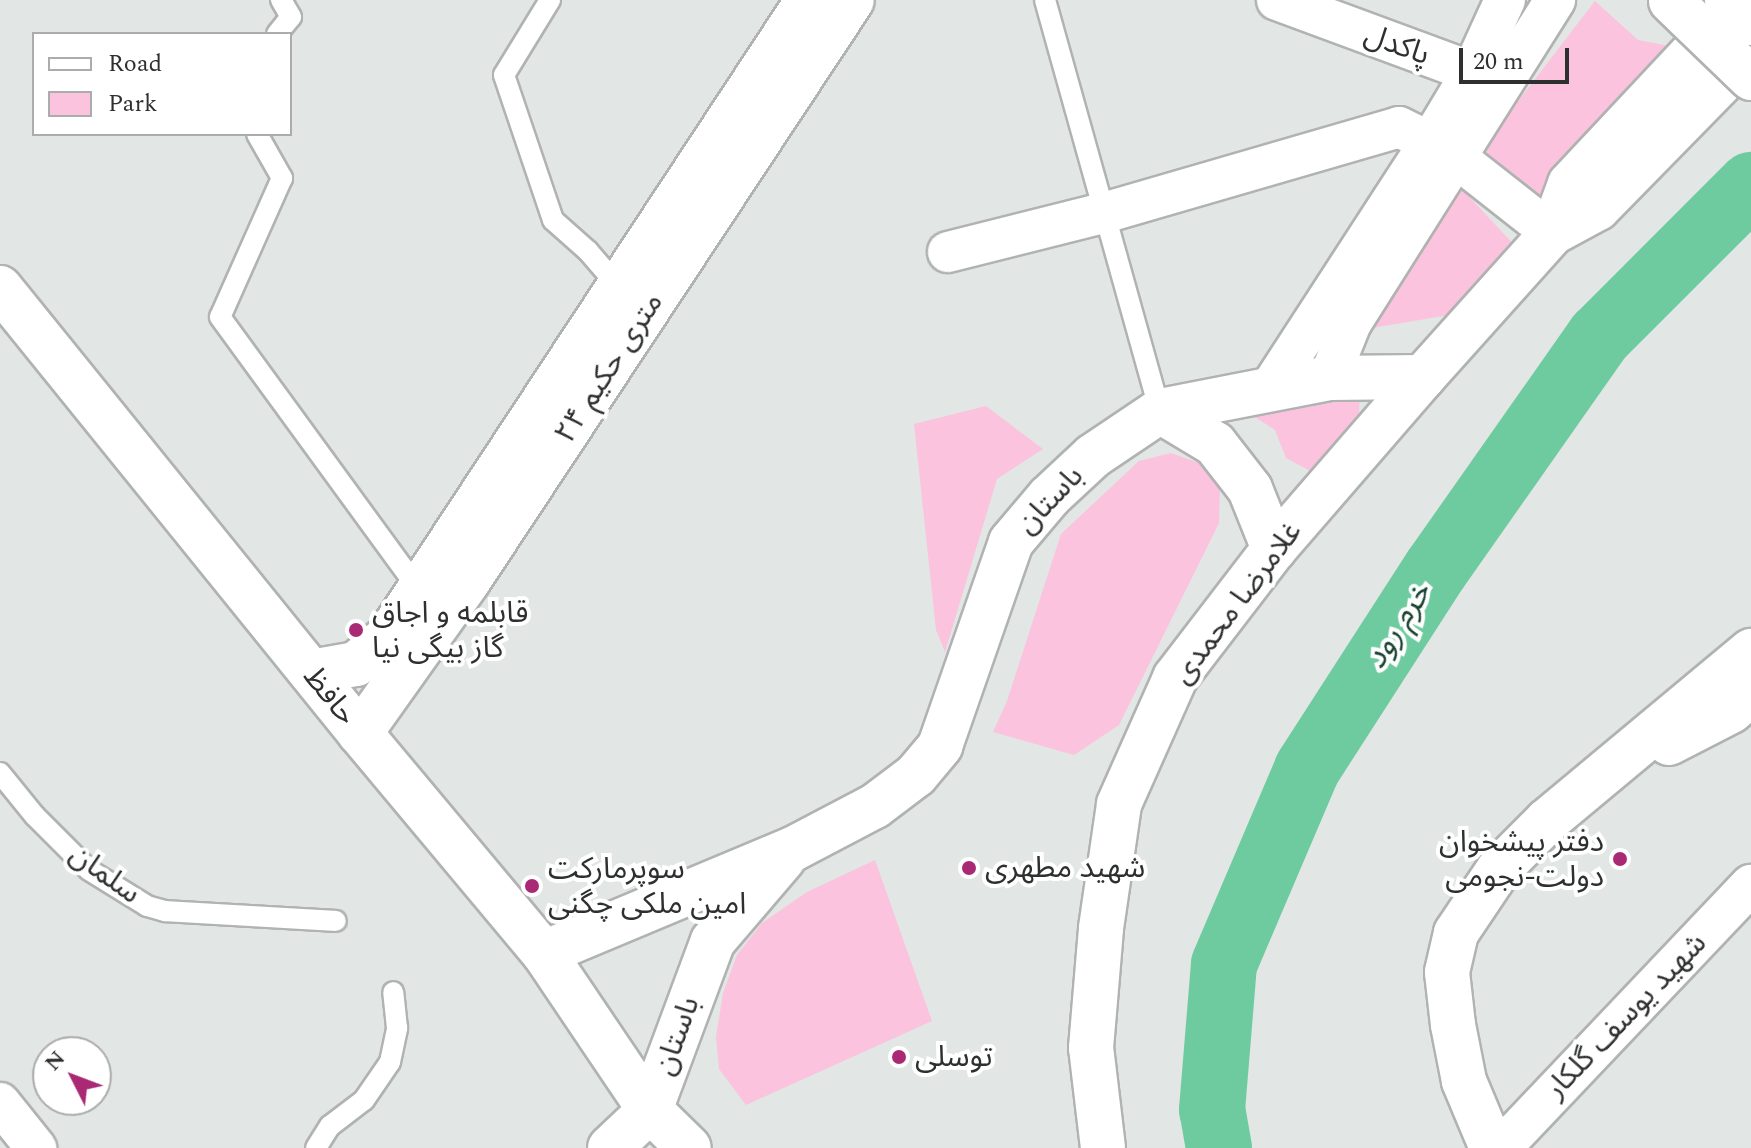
<!DOCTYPE html>
<meta charset="utf-8">
<style>
body{margin:0}
#map{position:relative;width:1751px;height:1148px;overflow:hidden;background:#e2e6e4;font-family:Spectral,"Noto Sans Arabic",serif}
div>[style]{position:absolute}
[style*='--x']{left:calc(var(--x)*1px);top:calc(var(--y)*1px);width:calc(var(--w)*1px);rotate:calc(var(--a)*1deg)}
.green>*{inset:0;background:#fbc3dd}
.river>*{height:66px;margin:-33px;padding:0 33px;transform-origin:33px;border-radius:33px;background:#6ecba0}
.roads{filter:drop-shadow(2px 0 #b0b3b1) drop-shadow(-2px 0 #b0b3b1) drop-shadow(0 2px #b0b3b1) drop-shadow(0 -2px #b0b3b1)}
.lane>*{height:20px;margin:-10px;padding:0 10px;transform-origin:10px;border-radius:10px;background:#fff}
.street>*{height:40px;margin:-20px;padding:0 20px;transform-origin:20px;border-radius:20px;background:#fff}
.secondary>*{height:44px;margin:-22px;padding:0 22px;transform-origin:22px;border-radius:22px;background:#fff}
.bridges{filter:drop-shadow(2px 0 #b0b3b1) drop-shadow(-2px 0 #b0b3b1) drop-shadow(0 2px #b0b3b1) drop-shadow(0 -2px #b0b3b1)}
.secondary-bridge>*{height:44px;margin:-22px;padding:0 22px;transform-origin:22px;border-radius:22px;background:#fff}
.dots>*{width:22px;height:22px;translate:-50% -50%;box-sizing:border-box;border:4px solid #fff;border-radius:50%}
span{translate:-50% -50%;white-space:nowrap;text-align:center;line-height:1.15;-webkit-text-stroke:8px #fff;paint-order:stroke}
.street-label{font-size:30px;color:#2e302f}
.poi-label{font-size:30px;color:#2e302f}
.left{translate:0 -50%;text-align:left}
.right{translate:-100% -50%;text-align:right}
.water-label{font-size:32px;color:#194230;font-style:italic}
.legend{position:absolute;left:32px;top:32px;width:260px;height:104px;box-sizing:border-box;background:#fff;border:2px solid #abacac;margin:0;padding:10px 14px;list-style:none;font-size:24px;color:#2e302f}
.legend li{display:flex;align-items:center;gap:16px;height:40px}
.legend b{width:40px;border:2px solid #abacac}
.north{position:absolute;left:32px;top:1036px;width:80px;height:80px;box-sizing:border-box;background:#fff;border:2px solid #abacac;border-radius:50%;rotate:312deg;font-size:22px;font-weight:700;line-height:32px;text-align:center;color:#2e302f}
.north::after{content:'';display:block;margin:auto;width:28px;height:36px;background:#aa2975;clip-path:polygon(50% 0,100% 100%,50% 72%,0 100%)}
.scale{position:absolute;left:1459px;top:48px;width:110px;height:36px;box-sizing:border-box;border:4px solid #2e302f;border-top:0;padding-left:10px;font-size:24px;line-height:28px;white-space:nowrap;color:#2e302f;-webkit-text-stroke:6px #fff;paint-order:stroke}
</style>
<div id="map">
<div class="green">
<div style="clip-path:polygon(1595px 1px,1638px 40px,1680px 48px,1537px 200px,1479px 152px)"></div>
<div style="clip-path:polygon(1462px 189px,1518px 249px,1455px 314px,1366px 329px)"></div>
<div style="clip-path:polygon(1360px 391px,1359px 416px,1353px 432px,1316px 474px,1286px 458px,1275px 430px,1242px 409px)"></div>
<div style="clip-path:polygon(986px 406px,1043px 449px,997px 479px,945px 652px,936px 630px,914px 424px)"></div>
<div style="clip-path:polygon(1171px 453px,1202px 464px,1220px 486px,1219px 523px,1119px 725px,1074px 755px,993px 732px,1007px 701px,1061px 534px,1139px 461px)"></div>
<div style="clip-path:polygon(875px 860px,932px 1021px,746px 1105px,719px 1069px,716px 1037px,723px 993px,737px 955px,762px 923px,807px 892px)"></div>
</div>
<div class="river">
<div style="--x:1219;--y:1148;--w:39;--a:-100"></div>
<div style="--x:1212;--y:1110;--w:146;--a:-85.3"></div>
<div style="--x:1224;--y:964;--w:212;--a:-66.9"></div>
<div style="--x:1307;--y:769;--w:238;--a:-57.2"></div>
<div style="--x:1436;--y:569;--w:285;--a:-54.9"></div>
<div style="--x:1600;--y:336;--w:214;--a:-45"></div>
</div>
<div class="roads">
<div class="lane">
<div style="--x:550;--y:0;--w:88;--a:121.5"></div>
<div style="--x:504;--y:75;--w:153;--a:71.3"></div>
<div style="--x:553;--y:220;--w:47;--a:41.5"></div>
<div style="--x:588;--y:251;--w:48;--a:49.3"></div>
<div style="--x:1045;--y:0;--w:427;--a:74.4"></div>
<div style="--x:277;--y:34;--w:22;--a:-51"></div>
<div style="--x:291;--y:17;--w:20;--a:-120"></div>
<div style="--x:257;--y:134;--w:51;--a:60.4"></div>
<div style="--x:282;--y:178;--w:152;--a:114"></div>
<div style="--x:220;--y:317;--w:338;--a:53.9"></div>
<div style="--x:0;--y:773;--w:55;--a:50.9"></div>
<div style="--x:35;--y:816;--w:76;--a:45"></div>
<div style="--x:89;--y:870;--w:68;--a:31.8"></div>
<div style="--x:147;--y:906;--w:19;--a:16"></div>
<div style="--x:165;--y:911;--w:171;--a:3.3"></div>
<div style="--x:316;--y:1148;--w:26;--a:-58"></div>
<div style="--x:330;--y:1126;--w:43;--a:-37.4"></div>
<div style="--x:364;--y:1100;--w:46;--a:-55.6"></div>
<div style="--x:390;--y:1062;--w:35;--a:-78"></div>
<div style="--x:397;--y:1028;--w:36;--a:-96"></div>
</div>
<div class="street">
<div style="--x:1277;--y:0;--w:208;--a:20.3"></div>
<div style="--x:1458;--y:159;--w:120;--a:38.2"></div>
<div style="--x:948;--y:252;--w:164;--a:-14.1"></div>
<div style="--x:1107;--y:212;--w:304;--a:-16.2"></div>
<div style="--x:1399;--y:127;--w:34;--a:26"></div>
<div style="--x:1329;--y:378;--w:59;--a:-68.2"></div>
<div style="--x:1351;--y:323;--w:382;--a:-57.7"></div>
<div style="--x:1269;--y:390;--w:296;--a:-57"></div>
<div style="--x:1430;--y:142;--w:82;--a:-59"></div>
<div style="--x:1472;--y:72;--w:79;--a:-65.4"></div>
<div style="--x:0;--y:1103;--w:58;--a:51.3"></div>
<div style="--x:1501;--y:1148;--w:363;--a:-46.5"></div>
</div>
<div class="secondary">
<div style="--x:1552;--y:233;--w:52;--a:-69.8"></div>
<div style="--x:1570;--y:184;--w:237;--a:-46.9"></div>
<div style="--x:0;--y:288;--w:572;--a:51.03"></div>
<div style="--x:360;--y:733;--w:287;--a:50.1"></div>
<div style="--x:544;--y:953;--w:189;--a:56"></div>
<div style="--x:650;--y:1110;--w:54;--a:44.3"></div>
<div style="--x:1160;--y:411;--w:64;--a:31"></div>
<div style="--x:1215;--y:444;--w:57;--a:52.1"></div>
<div style="--x:1250;--y:489;--w:65;--a:68.2"></div>
<div style="--x:311;--y:672;--w:46;--a:-10.1"></div>
<div style="--x:356;--y:664;--w:42;--a:-40.2"></div>
<div style="--x:388;--y:637;--w:763;--a:-56.6"></div>
<div style="--x:360;--y:733;--w:186;--a:-54.6"></div>
<div style="--x:468;--y:581;--w:696;--a:-56.54"></div>
<div style="--x:1669;--y:743;--w:70;--a:-27.3"></div>
<div style="--x:1731;--y:711;--w:26;--a:-40"></div>
<div style="--x:544;--y:953;--w:270;--a:-22.7"></div>
<div style="--x:793;--y:849;--w:93;--a:-27.7"></div>
<div style="--x:875;--y:806;--w:51;--a:-37.1"></div>
<div style="--x:916;--y:775;--w:38;--a:-50"></div>
<div style="--x:940;--y:746;--w:216;--a:-70.8"></div>
<div style="--x:1011;--y:542;--w:59;--a:-49.8"></div>
<div style="--x:1049;--y:497;--w:60;--a:-43"></div>
<div style="--x:1093;--y:456;--w:81;--a:-33.9"></div>
<div style="--x:1160;--y:411;--w:172;--a:-11"></div>
<div style="--x:1329;--y:378;--w:94;--a:-0.6"></div>
<div style="--x:610;--y:1148;--w:55;--a:-43.5"></div>
<div style="--x:650;--y:1110;--w:180;--a:-69.6"></div>
<div style="--x:713;--y:941;--w:108;--a:-49.5"></div>
<div style="--x:1103;--y:1148;--w:101;--a:-96.8"></div>
<div style="--x:1091;--y:1048;--w:120;--a:-85.2"></div>
<div style="--x:1101;--y:928;--w:125;--a:-81.7"></div>
<div style="--x:1119;--y:804;--w:138;--a:-66"></div>
<div style="--x:1175;--y:678;--w:163;--a:-52.5"></div>
<div style="--x:1274;--y:549;--w:228;--a:-49.1"></div>
<div style="--x:1423;--y:377;--w:193;--a:-48.1"></div>
<div style="--x:1552;--y:233;--w:52;--a:-28.5"></div>
<div style="--x:1598;--y:208;--w:219;--a:-45.6"></div>
<div style="--x:1492;--y:1148;--w:73;--a:-112.7"></div>
<div style="--x:1464;--y:1081;--w:57;--a:-101.1"></div>
<div style="--x:1453;--y:1025;--w:53;--a:-96.5"></div>
<div style="--x:1447;--y:972;--w:40;--a:-77"></div>
<div style="--x:1456;--y:933;--w:77;--a:-56.1"></div>
<div style="--x:1499;--y:869;--w:68;--a:-45"></div>
<div style="--x:1547;--y:821;--w:266;--a:-39.8"></div>
</div>
</div>
<div class="bridges">
<div class="secondary-bridge">
<div style="--x:1727;--y:0;--w:33;--a:44"></div>
<div style="--x:1671;--y:1;--w:111;--a:43.9"></div>
</div>
</div>
<div class="dots">
<div style="left:356px;top:630px;background:#aa2975"></div>
<div style="left:1620px;top:859px;background:#aa2975"></div>
<div style="left:969px;top:868px;background:#aa2975"></div>
<div style="left:532px;top:886px;background:#aa2975"></div>
<div style="left:899px;top:1057px;background:#aa2975"></div>
</div>
<div class="street-label">
<span style="left:1397px;top:45px;rotate:20deg">پاکدل</span>
<span style="left:609px;top:368px;rotate:-57deg">۲۴ متری حکیم</span>
<span style="left:1050px;top:500px;rotate:-46deg">باستان</span>
<span style="left:1237px;top:603px;rotate:-53deg">غلامرضا محمدی</span>
<span style="left:330px;top:696px;rotate:51deg">حافظ</span>
<span style="left:105px;top:874px;rotate:36deg">سلمان</span>
<span style="left:1626px;top:1016px;rotate:-46deg">شهید یوسف گلکار</span>
<span style="left:677px;top:1036px;rotate:-70deg">باستان</span>
</div>
<div class="poi-label">
<span class="left" style="left:372px;top:630px">قابلمه و اجاق<br>گاز بیگی نیا</span>
<span class="right" style="left:1604px;top:859px">دفتر پیشخوان<br>دولت-نجومی</span>
<span class="left" style="left:985px;top:868px">شهید مطهری</span>
<span class="left" style="left:548px;top:886px">سوپرمارکت<br>امین ملکی چگنی</span>
<span class="left" style="left:915px;top:1057px">توسلی</span>
</div>
<div class="water-label">
<span style="left:1399px;top:626px;rotate:-57deg">خرم رود</span>
</div>
<ul class="legend">
<li><b style="height:10px;background:#fff"></b>Road</li>
<li><b style="height:22px;background:#fbc3dd"></b>Park</li>
</ul>
<div class="north">N</div>
<div class="scale">20 m</div>
</div>
